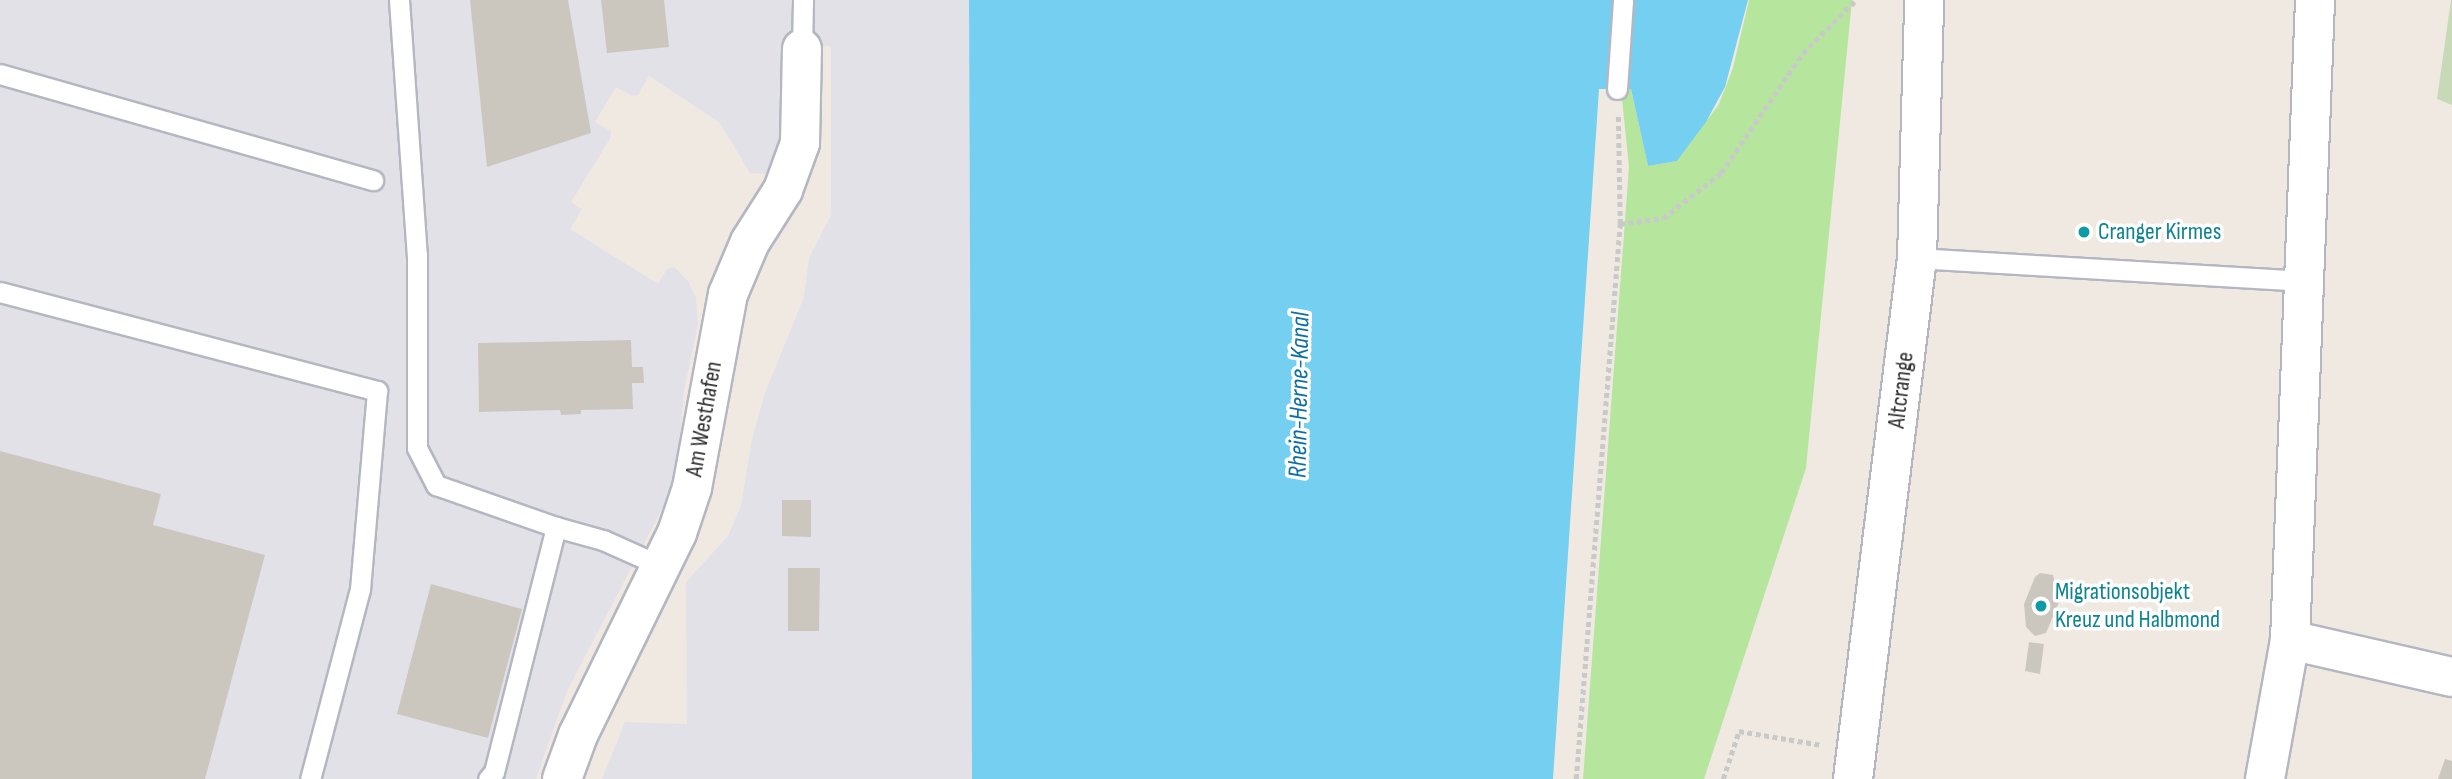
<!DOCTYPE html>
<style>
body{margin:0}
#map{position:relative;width:2452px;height:779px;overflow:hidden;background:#efe9e1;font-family:"Sofia Sans Condensed",sans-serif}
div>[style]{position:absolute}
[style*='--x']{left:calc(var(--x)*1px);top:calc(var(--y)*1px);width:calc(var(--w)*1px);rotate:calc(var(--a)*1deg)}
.industrial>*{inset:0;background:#e3e1e8}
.green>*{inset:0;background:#b6e59e}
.cemetery>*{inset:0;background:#c8d9b8}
.water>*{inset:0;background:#75cff0}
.building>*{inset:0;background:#cbc7bf}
.path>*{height:4.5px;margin-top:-2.25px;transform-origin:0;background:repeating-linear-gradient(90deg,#c9c9c9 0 5px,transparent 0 8.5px)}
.roads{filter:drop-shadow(2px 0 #b4b7c1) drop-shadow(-2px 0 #b4b7c1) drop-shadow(0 2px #b4b7c1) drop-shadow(0 -2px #b4b7c1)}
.service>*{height:19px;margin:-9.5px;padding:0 9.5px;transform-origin:9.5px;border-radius:9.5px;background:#fff}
.minor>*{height:38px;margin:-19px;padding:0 19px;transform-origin:19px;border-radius:19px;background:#fff}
.dots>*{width:19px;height:19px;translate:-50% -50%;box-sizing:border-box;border:4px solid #fff;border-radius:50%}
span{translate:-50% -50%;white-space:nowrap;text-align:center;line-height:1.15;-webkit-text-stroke:7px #fff;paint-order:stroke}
.culture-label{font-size:24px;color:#0d838f}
.left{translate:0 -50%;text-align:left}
.street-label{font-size:24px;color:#2e2e2e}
.water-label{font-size:26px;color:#0d6fa3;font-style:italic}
</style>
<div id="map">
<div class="industrial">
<div style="clip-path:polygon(0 0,969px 0,972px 779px,602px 779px,625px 722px,687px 724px,686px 582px,728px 536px,741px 506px,752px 439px,765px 393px,804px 297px,809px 258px,831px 215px,831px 46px,780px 50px,782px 147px,776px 175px,750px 173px,720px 123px,649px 76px,638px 95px,632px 96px,616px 87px,595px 122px,611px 131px,611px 137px,571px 202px,582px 209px,570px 229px,658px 284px,667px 269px,674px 267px,688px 281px,696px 298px,698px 323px,684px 391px,678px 456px,668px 503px,663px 507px,567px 691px,536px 779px,0 779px)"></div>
</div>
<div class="green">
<div style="clip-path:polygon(1749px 0,1852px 0,1806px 468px,1704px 779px,1583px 779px,1629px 167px,1621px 89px,1631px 89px,1648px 166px,1677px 161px,1719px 104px,1733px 68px)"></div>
</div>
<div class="cemetery">
<div style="clip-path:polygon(2451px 0,2452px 0,2452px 105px,2437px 99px)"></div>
</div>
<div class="water">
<div style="clip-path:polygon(969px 0,1748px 0,1725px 87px,1706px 122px,1677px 161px,1648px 166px,1631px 89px,1599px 89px,1553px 779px,972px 779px)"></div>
</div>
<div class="building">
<div style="clip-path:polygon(470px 0,568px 0,591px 133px,487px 167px)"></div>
<div style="clip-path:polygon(601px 0,664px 0,669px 47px,607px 53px)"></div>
<div style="clip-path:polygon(631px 340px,632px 367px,643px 367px,644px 383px,632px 383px,633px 409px,581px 410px,581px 414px,561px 415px,560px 410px,479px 412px,478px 343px)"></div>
<div style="clip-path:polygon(0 451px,161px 494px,153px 525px,265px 555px,205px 779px,0 779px)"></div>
<div style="clip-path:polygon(782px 500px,811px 500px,811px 537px,782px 536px)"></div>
<div style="clip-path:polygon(788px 568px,820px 568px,819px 631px,788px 631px)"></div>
<div style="clip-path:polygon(2040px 573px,2053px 575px,2059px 602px,2046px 633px,2035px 636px,2026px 627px,2024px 604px,2035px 577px)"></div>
<div style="clip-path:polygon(431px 584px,522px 609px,488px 738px,397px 714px)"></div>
<div style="clip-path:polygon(2029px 642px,2044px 644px,2040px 674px,2025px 671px)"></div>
<div style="clip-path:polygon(2445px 759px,2452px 761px,2452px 779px,2438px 779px)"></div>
</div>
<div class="path">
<div style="--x:1620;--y:224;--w:43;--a:-7.9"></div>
<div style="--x:1663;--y:218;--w:73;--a:-37.8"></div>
<div style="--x:1721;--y:173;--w:145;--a:-55.7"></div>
<div style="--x:1803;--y:53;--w:75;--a:-45"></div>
<div style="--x:1576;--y:779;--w:557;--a:-85.47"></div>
<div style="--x:1620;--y:224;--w:110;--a:-91"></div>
<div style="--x:1723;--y:779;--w:51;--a:-71.6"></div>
<div style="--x:1739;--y:731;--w:84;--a:9.6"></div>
</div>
<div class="roads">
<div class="service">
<div style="--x:399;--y:0;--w:256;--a:86"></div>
<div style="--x:417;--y:255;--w:193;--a:90"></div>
<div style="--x:417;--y:448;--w:42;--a:62.8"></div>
<div style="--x:436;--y:485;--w:127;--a:19.3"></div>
<div style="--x:556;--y:527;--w:49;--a:15.5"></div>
<div style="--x:603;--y:540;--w:64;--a:24.1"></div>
<div style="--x:802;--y:49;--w:49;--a:-88.8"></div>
<div style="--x:0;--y:74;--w:388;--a:15.9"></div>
<div style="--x:1617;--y:89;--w:89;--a:-86.1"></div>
<div style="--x:1917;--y:258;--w:388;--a:3.4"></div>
<div style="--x:0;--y:292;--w:390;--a:14.7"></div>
<div style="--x:377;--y:391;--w:199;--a:94.9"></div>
<div style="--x:360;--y:589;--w:196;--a:104.7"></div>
<div style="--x:488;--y:779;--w:9;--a:-49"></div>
<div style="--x:494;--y:772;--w:253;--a:-75.8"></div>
</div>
<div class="minor">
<div style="--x:2290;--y:640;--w:166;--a:12.9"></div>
<div style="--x:562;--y:779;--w:47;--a:-70"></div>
<div style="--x:578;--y:735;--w:225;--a:-63.9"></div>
<div style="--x:677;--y:533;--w:47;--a:-71.6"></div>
<div style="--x:692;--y:488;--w:197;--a:-79.5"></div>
<div style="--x:728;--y:294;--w:56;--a:-67.1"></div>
<div style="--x:750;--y:242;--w:62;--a:-57.6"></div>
<div style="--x:783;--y:190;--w:50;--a:-70.1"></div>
<div style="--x:800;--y:143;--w:94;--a:-88.8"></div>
<div style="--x:1853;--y:779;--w:525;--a:-83"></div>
<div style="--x:1917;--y:258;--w:258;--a:-88.4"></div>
<div style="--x:2265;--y:779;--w:141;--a:-79.8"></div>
<div style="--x:2290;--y:640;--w:640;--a:-87.76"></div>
</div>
</div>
<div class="dots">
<div style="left:2084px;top:232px;background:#0f9aa8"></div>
<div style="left:2041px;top:606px;background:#0f9aa8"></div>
</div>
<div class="culture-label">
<span class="left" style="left:2098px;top:232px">Cranger Kirmes</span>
<span class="left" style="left:2055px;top:606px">Migrationsobjekt<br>Kreuz und Halbmond</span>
</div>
<div class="street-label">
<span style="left:1901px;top:390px;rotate:-83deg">Altcrange</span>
<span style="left:704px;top:419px;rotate:-80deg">Am Westhafen</span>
</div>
<div class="water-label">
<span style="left:1300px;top:395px;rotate:-89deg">Rhein-Herne-Kanal</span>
</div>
</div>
